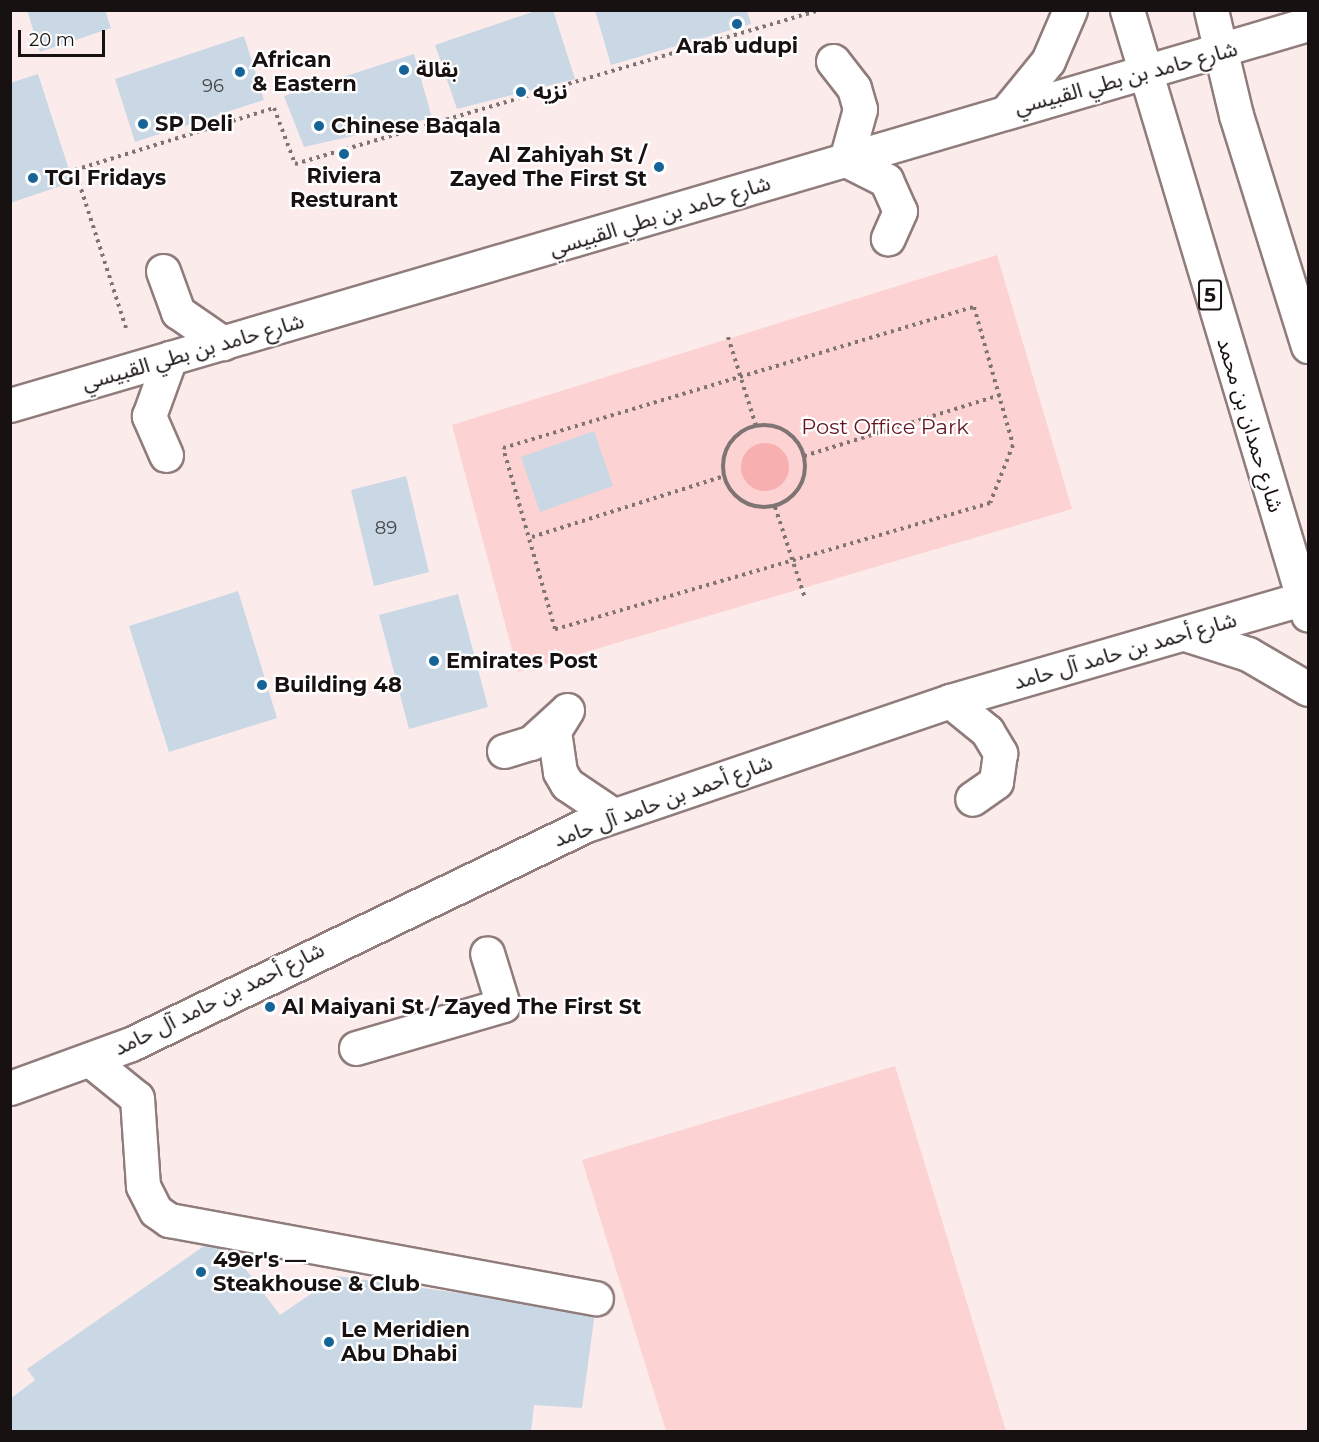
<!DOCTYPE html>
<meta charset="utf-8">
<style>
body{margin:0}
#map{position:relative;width:1319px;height:1442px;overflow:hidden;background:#fcebeb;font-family:Montserrat,"Noto Sans Arabic",sans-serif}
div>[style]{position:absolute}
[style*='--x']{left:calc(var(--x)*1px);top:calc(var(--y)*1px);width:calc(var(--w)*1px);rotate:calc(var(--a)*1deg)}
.green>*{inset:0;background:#fdd2d2}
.water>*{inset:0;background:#f7afaf}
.round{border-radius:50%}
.building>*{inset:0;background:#c9d8e4}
.path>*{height:4px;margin-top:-2px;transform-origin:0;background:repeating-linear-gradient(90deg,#7f7474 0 3px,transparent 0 7.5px)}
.path>.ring{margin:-2px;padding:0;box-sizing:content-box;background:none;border:4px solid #7f7474;border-radius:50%}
.roads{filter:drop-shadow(2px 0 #8f7c7b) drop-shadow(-2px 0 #8f7c7b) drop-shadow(0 2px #8f7c7b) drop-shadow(0 -2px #8f7c7b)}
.minor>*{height:33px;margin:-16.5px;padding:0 16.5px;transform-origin:16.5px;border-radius:16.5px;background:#fff}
.major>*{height:33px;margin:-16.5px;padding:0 16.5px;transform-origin:16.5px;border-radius:16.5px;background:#fff}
.dots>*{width:16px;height:16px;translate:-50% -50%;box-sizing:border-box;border:3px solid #fff;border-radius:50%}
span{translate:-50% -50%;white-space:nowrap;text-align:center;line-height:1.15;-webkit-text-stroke:4.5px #fff;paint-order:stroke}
.number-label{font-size:18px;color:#444346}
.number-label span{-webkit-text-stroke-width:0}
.shield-label span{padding:2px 4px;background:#fff;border:2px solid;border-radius:4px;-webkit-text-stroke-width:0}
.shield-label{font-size:20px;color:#181111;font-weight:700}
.poi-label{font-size:21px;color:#181111;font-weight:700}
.left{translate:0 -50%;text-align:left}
.right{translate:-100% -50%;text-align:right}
.street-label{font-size:21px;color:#181111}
.park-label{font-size:21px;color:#661420}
.frame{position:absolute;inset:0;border:12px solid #181111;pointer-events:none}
.scale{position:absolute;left:18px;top:30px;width:87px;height:27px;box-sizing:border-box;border:3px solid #181111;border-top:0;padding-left:8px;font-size:18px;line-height:21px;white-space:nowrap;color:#181111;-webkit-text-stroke:4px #fff;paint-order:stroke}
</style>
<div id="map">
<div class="green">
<div style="clip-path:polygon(997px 255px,1072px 509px,518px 672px,452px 425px)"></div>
<div style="clip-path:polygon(895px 1066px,1006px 1431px,666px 1431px,582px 1160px)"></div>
</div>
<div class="water">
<div class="round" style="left:741px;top:443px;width:48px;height:48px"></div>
</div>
<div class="building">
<div style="clip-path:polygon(27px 10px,105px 10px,111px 28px,40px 52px)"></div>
<div style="clip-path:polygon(538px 10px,553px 10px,575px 79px,457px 109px,435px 45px)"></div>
<div style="clip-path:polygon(595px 10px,747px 10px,751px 24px,611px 65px)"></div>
<div style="clip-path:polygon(244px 36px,264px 100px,135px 142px,115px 79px)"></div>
<div style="clip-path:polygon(414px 54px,432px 118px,304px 147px,284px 96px)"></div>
<div style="clip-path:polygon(38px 74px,73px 182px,10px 203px,10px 83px)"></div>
<div style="clip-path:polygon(594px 431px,613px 486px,540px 512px,521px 457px)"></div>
<div style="clip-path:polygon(406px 476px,429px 572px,374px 586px,351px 490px)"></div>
<div style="clip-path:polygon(238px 591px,277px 718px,169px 752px,129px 626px)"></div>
<div style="clip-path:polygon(458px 594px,488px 707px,409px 729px,379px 615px)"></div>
<div style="clip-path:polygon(220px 1235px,280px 1315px,337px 1276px,595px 1312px,582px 1408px,534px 1405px,531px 1432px,10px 1432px,10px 1399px,35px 1380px,27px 1369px)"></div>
</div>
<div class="path">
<div style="--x:974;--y:307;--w:143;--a:74.2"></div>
<div style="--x:1013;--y:445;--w:62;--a:111.6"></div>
<div style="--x:990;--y:503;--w:453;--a:163.8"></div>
<div style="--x:555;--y:629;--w:188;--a:-106"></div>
<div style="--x:503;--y:448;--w:492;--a:-16.7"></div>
<div style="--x:126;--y:328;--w:166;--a:-107.9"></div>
<div style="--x:75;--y:170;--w:208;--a:-17.3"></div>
<div style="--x:274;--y:108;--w:60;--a:69.4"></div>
<div style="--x:295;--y:164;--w:547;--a:-16.35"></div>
<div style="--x:728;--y:337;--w:93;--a:72.5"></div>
<div class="ring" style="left:723px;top:425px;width:78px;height:78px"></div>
<div style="--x:804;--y:456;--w:205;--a:-17.3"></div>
<div style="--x:775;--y:507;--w:96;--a:71.8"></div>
<div style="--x:532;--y:537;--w:201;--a:-17.6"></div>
</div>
<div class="roads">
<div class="minor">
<div style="--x:833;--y:61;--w:34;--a:52"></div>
<div style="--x:854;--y:88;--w:22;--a:74"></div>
<div style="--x:860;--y:109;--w:53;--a:105.4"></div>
<div style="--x:846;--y:160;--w:45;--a:26.6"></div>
<div style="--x:886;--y:180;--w:34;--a:66"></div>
<div style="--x:900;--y:211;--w:30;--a:114"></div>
<div style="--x:163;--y:271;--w:44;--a:69.9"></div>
<div style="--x:178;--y:312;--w:55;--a:34.6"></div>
<div style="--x:166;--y:455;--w:43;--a:-113.6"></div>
<div style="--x:149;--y:416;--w:62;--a:-70.1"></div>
<div style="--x:950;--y:701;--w:48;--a:39"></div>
<div style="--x:987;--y:731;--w:26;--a:59"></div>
<div style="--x:1000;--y:753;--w:29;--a:98"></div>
<div style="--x:996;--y:782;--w:29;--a:145"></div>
<div style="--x:567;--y:710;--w:25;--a:122"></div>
<div style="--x:554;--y:731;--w:41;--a:81.7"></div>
<div style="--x:560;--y:772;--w:14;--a:60"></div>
<div style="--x:567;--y:784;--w:55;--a:34"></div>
<div style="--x:504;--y:751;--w:28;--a:-17"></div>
<div style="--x:531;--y:743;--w:45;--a:-42.3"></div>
<div style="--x:356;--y:1048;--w:153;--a:-16.3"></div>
<div style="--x:503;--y:1005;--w:54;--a:-107.1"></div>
<div style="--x:90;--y:1060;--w:60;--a:39"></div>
<div style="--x:137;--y:1098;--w:88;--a:86.1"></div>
<div style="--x:143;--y:1186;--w:28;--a:63"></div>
<div style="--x:156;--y:1211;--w:16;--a:35"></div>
<div style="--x:169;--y:1220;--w:434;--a:10.4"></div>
</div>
<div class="major">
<div style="--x:1127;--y:10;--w:631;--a:73.34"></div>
<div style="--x:1211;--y:10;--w:108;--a:76.6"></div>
<div style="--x:1236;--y:115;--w:242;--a:72.7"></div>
<div style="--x:1008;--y:110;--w:63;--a:-50.8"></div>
<div style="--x:1048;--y:61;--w:56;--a:-66.7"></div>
<div style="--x:10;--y:405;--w:1353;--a:-16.36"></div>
<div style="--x:1185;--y:634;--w:66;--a:17.6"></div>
<div style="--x:1248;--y:654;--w:69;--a:30.3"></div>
<div style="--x:10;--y:1088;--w:129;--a:-20"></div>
<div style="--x:131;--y:1044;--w:505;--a:-25.7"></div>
<div style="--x:586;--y:825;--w:385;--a:-18.8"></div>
<div style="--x:950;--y:701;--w:373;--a:-16.2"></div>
</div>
</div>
<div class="dots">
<div style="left:737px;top:24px;background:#166497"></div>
<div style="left:404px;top:70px;background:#166497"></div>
<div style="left:240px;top:72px;background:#166497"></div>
<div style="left:521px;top:92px;background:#166497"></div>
<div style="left:143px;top:124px;background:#166497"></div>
<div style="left:319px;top:126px;background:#166497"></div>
<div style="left:344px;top:154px;background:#166497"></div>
<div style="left:659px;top:167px;background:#166497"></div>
<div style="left:33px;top:178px;background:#166497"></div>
<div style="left:434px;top:661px;background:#166497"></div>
<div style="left:262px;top:685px;background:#166497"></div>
<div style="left:270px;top:1007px;background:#166497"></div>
<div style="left:201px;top:1272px;background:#166497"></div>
<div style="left:329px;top:1342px;background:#166497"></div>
</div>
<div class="number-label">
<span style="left:213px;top:86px">96</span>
<span style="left:386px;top:528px">89</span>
</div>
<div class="shield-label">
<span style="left:1210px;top:295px">5</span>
</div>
<div class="poi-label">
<span style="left:737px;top:46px">Arab udupi</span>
<span class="left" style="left:252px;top:72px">African<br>&amp; Eastern</span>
<span class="left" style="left:416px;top:70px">بقالة</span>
<span class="left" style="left:533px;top:92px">نزيه</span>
<span class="left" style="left:155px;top:124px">SP Deli</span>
<span class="left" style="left:331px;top:126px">Chinese Baqala</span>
<span class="right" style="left:647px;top:167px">Al Zahiyah St /<br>Zayed The First St</span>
<span style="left:344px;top:188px">Riviera<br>Resturant</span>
<span class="left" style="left:45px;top:178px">TGI Fridays</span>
<span class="left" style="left:446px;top:661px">Emirates Post</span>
<span class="left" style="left:274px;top:685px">Building 48</span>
<span class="left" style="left:282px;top:1007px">Al Maiyani St / Zayed The First St</span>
<span class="left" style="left:213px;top:1272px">49er's —<br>Steakhouse &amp; Club</span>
<span class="left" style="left:341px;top:1342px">Le Meridien<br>Abu Dhabi</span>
</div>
<div class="street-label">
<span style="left:1126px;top:78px;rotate:-15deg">شارع حامد بن بطي القبيسي</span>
<span style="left:660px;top:216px;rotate:-17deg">شارع حامد بن بطي القبيسي</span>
<span style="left:193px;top:352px;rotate:-16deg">شارع حامد بن بطي القبيسي</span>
<span style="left:1250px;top:425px;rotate:73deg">شارع حمدان بن محمد</span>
<span style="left:1125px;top:651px;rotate:-16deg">شارع أحمد بن حامد آل حامد</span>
<span style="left:663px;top:801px;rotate:-20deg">شارع أحمد بن حامد آل حامد</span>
<span style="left:219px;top:999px;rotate:-26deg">شارع أحمد بن حامد آل حامد</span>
</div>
<div class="park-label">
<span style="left:885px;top:427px">Post Office Park</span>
</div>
<div class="frame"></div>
<div class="scale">20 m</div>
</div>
